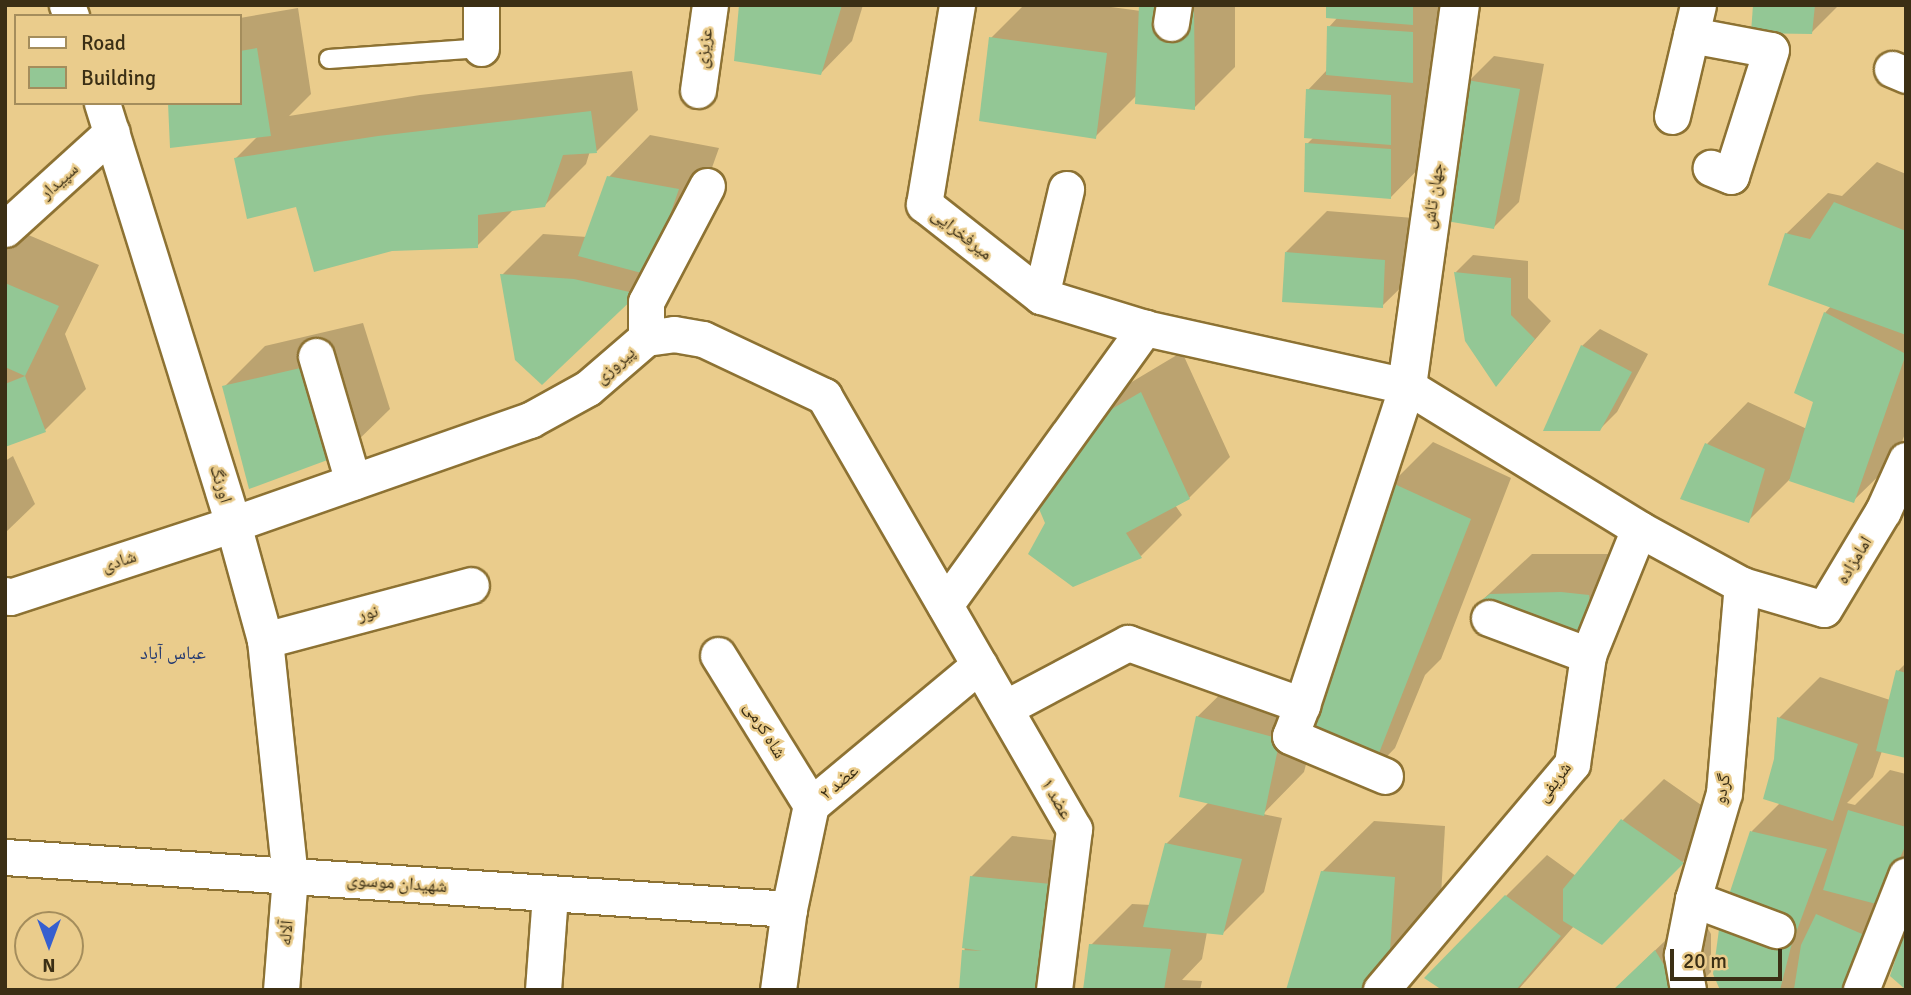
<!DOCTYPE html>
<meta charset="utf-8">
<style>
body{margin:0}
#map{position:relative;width:1911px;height:995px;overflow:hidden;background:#eacc8c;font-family:Signika,"Noto Naskh Arabic",sans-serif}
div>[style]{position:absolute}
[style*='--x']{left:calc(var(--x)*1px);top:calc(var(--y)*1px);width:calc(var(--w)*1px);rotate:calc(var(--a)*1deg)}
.shadow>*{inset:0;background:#0003}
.building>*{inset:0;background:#93c795}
.roads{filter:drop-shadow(2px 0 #8d7233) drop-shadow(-2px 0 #8d7233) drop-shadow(0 2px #8d7233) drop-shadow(0 -2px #8d7233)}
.lane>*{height:18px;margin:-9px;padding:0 9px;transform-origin:9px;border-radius:9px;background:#fff}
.street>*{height:35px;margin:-17.5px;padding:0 17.5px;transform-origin:17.5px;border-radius:17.5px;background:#fff}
.secondary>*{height:38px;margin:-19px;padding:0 19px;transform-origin:19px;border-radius:19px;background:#fff}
span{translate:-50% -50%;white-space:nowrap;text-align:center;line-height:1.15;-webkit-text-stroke:5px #eacc8c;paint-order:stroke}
.street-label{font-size:18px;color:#3b2f15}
.neighbourhood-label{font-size:19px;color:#233971}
.frame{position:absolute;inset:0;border:7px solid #3b2f15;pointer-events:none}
.legend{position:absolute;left:14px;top:14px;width:228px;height:91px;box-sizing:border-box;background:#eacc8c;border:2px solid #a48d5c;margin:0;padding:9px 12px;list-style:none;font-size:21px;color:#3b2f15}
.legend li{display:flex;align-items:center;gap:14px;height:35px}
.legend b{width:35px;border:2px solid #a48d5c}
.north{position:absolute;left:14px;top:911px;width:70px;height:70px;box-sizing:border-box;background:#eacc8c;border:2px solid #a48d5c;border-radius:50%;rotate:180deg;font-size:19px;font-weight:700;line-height:28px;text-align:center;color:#3b2f15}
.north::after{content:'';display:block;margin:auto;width:24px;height:32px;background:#365fcf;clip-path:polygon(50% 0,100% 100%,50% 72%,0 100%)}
.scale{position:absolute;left:1670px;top:949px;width:112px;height:32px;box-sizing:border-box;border:4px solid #3b2f15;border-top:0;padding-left:9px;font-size:21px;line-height:24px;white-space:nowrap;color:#3b2f15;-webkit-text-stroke:5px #eacc8c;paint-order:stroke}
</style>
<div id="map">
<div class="shadow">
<div style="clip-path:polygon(740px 5px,863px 5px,852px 41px,821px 73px)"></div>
<div style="clip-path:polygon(1024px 5px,1096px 5px,1141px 11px,1141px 5px,1235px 5px,1235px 67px,1194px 108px,1137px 95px,1095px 137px,991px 38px)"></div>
<div style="clip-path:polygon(1328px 5px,1453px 5px,1453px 40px,1432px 61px,1432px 102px,1426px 108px,1432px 109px,1431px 156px,1390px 198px,1307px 144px,1314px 137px,1308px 90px,1327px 70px,1329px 27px,1338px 17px)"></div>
<div style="clip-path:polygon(1754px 5px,1839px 5px,1812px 32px)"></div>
<div style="clip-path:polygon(298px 8px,311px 94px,289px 116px,420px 95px,632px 71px,638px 110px,597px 151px,590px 151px,586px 164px,544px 206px,514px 209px,477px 246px,297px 205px,235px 159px,258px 136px,240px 103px,240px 18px)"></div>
<div style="clip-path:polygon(1494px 56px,1544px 64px,1519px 202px,1494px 227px,1469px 81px)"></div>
<div style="clip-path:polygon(650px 135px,719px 148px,689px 232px,677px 253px,542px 383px,502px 275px,543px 234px,587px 237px,609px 177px)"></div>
<div style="clip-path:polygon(1877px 162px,1906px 174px,1906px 431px,1895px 460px,1853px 501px,1790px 479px,1748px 521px,1682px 498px,1707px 444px,1748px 402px,1807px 429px,1816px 401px,1796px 392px,1825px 313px,1831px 306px,1786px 234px,1828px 193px,1842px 196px)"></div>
<div style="clip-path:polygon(1327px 211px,1426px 219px,1424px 265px,1382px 306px,1286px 252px)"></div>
<div style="clip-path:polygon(5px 225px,99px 265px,65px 334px,86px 389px,45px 430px,5px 445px)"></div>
<div style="clip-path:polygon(1473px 255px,1528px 261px,1528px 298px,1551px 321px,1497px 384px,1456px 272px)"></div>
<div style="clip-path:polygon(363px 323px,390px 409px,348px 450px,224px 387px,265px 346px)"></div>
<div style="clip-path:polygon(1600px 329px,1648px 354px,1617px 412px,1599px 430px,1582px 346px)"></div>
<div style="clip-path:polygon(1182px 352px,1230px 457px,1189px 498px,1175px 505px,1182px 515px,1141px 556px,1047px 523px,1088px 425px,1130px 383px)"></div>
<div style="clip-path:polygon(1433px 442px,1511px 478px,1441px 659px,1425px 675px,1395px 748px,1370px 774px,1310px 749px,1304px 772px,1263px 814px,1282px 818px,1264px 892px,1223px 933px,1207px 932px,1202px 959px,1182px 980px,1202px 981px,1200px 990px,1085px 990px,1091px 945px,1132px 904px,1151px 905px,1166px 844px,1209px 802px,1197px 717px,1239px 676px,1303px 693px,1392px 483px)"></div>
<div style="clip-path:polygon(13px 456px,35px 504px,5px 533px,5px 461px)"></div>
<div style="clip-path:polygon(1532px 554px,1630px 554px,1565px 656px,1477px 605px)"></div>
<div style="clip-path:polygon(1906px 663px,1906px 756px,1882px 751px,1873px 777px,1847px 803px,1855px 805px,1890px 770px,1906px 774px,1906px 878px,1865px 990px,1774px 990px,1752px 831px,1780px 803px,1776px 760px,1779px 718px,1820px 677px,1890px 700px,1898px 671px)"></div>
<div style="clip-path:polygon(1664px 779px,1724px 821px,1601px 943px,1574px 926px,1518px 990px,1445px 990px,1506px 896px,1547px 855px,1576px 876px,1623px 820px)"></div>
<div style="clip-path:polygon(1374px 821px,1445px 826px,1440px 913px,1376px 990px,1322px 872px)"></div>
<div style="clip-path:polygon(1012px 836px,1091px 844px,1075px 990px,961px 990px,971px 877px)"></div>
<div style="clip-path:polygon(1697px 910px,1711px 934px,1711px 972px,1693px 990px,1614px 990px)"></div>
</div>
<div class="building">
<div style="clip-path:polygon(739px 5px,842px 5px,821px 75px,734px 61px)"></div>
<div style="clip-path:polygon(1139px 5px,1194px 5px,1195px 110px,1135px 104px)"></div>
<div style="clip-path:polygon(1326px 5px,1413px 5px,1413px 25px,1326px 18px)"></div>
<div style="clip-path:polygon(1753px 5px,1815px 5px,1812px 34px,1751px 33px)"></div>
<div style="clip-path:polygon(1327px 26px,1413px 32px,1413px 83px,1326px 75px)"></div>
<div style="clip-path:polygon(989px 37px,1107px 53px,1096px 139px,979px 121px)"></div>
<div style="clip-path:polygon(257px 48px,271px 136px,170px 148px,168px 103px,240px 103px,240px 51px)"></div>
<div style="clip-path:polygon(1467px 80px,1520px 89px,1494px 229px,1446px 221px)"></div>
<div style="clip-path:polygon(1306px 89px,1391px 95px,1391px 145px,1304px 138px)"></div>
<div style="clip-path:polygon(591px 111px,597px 153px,563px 155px,545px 207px,478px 215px,478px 248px,392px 251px,314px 272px,296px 207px,247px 219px,234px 158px,378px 136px)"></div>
<div style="clip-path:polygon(1305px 143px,1391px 149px,1391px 199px,1304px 192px)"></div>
<div style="clip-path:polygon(607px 176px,679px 189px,649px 275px,578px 256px)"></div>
<div style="clip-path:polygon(1834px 202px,1906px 231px,1906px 335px,1768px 285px,1785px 233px,1810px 239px)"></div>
<div style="clip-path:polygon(1285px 252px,1385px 260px,1383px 308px,1282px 302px)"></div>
<div style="clip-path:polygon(1454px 272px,1511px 278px,1511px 315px,1535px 339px,1496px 387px,1465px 341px)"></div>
<div style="clip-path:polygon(500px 274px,574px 279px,638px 294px,542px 385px,515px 360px)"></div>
<div style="clip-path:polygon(5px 283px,59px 306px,25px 376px,5px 367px)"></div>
<div style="clip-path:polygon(1824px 312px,1906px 354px,1854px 503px,1789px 481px,1813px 402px,1794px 393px)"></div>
<div style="clip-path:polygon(1581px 345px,1632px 372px,1600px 431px,1543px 431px)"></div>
<div style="clip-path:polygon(322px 363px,349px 452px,249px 489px,222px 386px)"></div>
<div style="clip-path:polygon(25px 376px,46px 432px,5px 447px,5px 384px)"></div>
<div style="clip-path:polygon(1141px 392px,1190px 499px,1126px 533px,1142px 558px,1073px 587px,1028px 554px,1045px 523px,1034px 497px,1086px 424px)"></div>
<div style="clip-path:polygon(1705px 443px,1765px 469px,1749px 523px,1680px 499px)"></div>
<div style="clip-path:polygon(1390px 482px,1471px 519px,1370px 776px,1281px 739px)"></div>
<div style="clip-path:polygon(1561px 592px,1589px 595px,1592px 627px,1571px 635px,1476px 618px,1476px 604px,1490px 594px)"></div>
<div style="clip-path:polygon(1896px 670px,1906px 673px,1906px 758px,1876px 751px)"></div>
<div style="clip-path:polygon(1196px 716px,1280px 739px,1264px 816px,1179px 797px)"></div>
<div style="clip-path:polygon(1777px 717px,1858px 744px,1833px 821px,1763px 799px,1774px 759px)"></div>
<div style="clip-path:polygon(1848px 810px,1906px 827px,1906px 844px,1880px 905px,1823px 890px)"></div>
<div style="clip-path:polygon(1621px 819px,1684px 863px,1602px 945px,1563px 921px,1563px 889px)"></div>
<div style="clip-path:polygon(1750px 831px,1827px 849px,1793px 941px,1721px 919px)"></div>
<div style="clip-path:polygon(1165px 843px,1242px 859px,1223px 935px,1143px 927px)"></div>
<div style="clip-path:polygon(1321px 871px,1395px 877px,1389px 966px,1372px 990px,1286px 990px)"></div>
<div style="clip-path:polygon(970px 876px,1051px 884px,1040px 990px,959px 990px,962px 950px,982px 951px,962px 948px)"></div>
<div style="clip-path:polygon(1505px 895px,1561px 936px,1516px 990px,1442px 990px,1424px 978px)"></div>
<div style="clip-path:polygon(1816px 914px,1869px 937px,1847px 990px,1794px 989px,1801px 945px)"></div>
<div style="clip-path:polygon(1720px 922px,1792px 943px,1780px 990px,1720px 990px,1713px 974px)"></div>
<div style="clip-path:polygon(1905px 930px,1906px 930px,1906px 990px,1890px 976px)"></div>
<div style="clip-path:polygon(1089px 944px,1171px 949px,1164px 990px,1083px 990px)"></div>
<div style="clip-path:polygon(1655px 950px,1670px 975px,1670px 990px,1613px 990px)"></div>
</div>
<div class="roads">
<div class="lane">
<div style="--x:329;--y:59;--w:152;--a:-4.1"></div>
</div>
<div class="street">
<div style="--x:67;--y:5;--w:12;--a:70"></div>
<div style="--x:481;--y:5;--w:43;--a:90"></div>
<div style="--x:957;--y:5;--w:202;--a:99.4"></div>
<div style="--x:924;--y:204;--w:149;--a:38.2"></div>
<div style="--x:1041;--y:296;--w:109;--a:17.1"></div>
<div style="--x:1145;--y:328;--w:268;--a:12.5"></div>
<div style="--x:1407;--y:386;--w:273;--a:31.6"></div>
<div style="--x:1639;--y:529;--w:117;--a:28.5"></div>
<div style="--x:1742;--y:585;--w:85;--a:16.3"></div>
<div style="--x:1824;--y:609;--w:114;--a:-59"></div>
<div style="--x:1883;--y:511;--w:56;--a:-65.7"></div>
<div style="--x:1171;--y:23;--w:18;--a:-81"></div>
<div style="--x:1691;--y:35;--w:81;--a:10.6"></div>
<div style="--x:1771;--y:50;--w:132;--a:107.6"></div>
<div style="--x:1731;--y:176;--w:22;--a:-158"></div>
<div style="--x:1892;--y:69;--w:15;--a:23"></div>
<div style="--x:698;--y:90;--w:86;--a:-82"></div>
<div style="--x:102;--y:103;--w:441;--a:72.7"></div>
<div style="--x:233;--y:524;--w:120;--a:74.6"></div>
<div style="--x:265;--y:640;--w:237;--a:84"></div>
<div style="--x:290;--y:876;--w:114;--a:94.5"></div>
<div style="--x:1672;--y:116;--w:114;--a:-76.8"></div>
<div style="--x:5;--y:229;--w:144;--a:-42.2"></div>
<div style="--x:1041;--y:296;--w:110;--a:-76.8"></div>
<div style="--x:646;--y:338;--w:36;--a:-90"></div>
<div style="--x:646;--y:302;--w:131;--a:-62.3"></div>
<div style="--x:316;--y:356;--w:131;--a:73.6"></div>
<div style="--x:5;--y:595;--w:5;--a:22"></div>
<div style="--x:10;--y:597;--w:235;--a:-18.1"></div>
<div style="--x:233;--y:524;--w:315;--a:-19.3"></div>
<div style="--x:530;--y:420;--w:66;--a:-28.9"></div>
<div style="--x:588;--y:388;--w:77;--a:-40.8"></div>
<div style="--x:646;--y:338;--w:28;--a:-8"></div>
<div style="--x:674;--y:334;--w:29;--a:10"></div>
<div style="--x:703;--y:339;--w:134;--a:25.2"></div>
<div style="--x:824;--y:396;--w:500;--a:60"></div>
<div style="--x:1074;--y:829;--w:162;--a:97.1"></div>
<div style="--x:945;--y:605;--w:342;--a:-54.2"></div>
<div style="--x:1489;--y:618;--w:106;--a:20.5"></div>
<div style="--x:265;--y:640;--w:213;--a:-14.9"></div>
<div style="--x:718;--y:655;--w:176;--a:58.2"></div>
<div style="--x:1302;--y:705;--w:33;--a:111"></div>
<div style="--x:1290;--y:736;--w:103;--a:22.8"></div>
<div style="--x:1005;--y:708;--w:139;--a:-27.9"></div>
<div style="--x:1128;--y:643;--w:185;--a:19.6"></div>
<div style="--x:1302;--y:705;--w:336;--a:-71.8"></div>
<div style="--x:5;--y:857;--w:786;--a:3.79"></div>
<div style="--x:1693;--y:899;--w:89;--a:20.5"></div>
<div style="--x:543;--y:990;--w:96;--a:-85.8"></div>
<div style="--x:778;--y:990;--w:82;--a:-82.3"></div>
<div style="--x:789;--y:909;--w:106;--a:-78.1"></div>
<div style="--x:811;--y:805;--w:219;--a:-39.8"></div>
<div style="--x:1381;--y:990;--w:296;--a:-49.8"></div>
<div style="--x:1572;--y:764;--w:110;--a:-81.6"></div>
<div style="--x:1588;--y:655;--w:136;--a:-68"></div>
<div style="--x:1688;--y:990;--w:36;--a:-100"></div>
<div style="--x:1682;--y:955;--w:57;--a:-78.9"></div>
<div style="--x:1693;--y:899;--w:110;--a:-73.7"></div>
<div style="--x:1724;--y:793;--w:209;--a:-85.1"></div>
<div style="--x:1861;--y:990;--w:123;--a:-68.5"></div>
</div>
<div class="secondary">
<div style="--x:1407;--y:386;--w:385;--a:-82.1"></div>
</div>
</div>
<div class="street-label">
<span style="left:704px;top:48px;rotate:-82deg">عزیزی</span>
<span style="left:59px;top:181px;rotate:-42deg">سپیدار</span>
<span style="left:1433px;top:196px;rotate:-82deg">جهان تاش</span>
<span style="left:962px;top:234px;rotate:38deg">میرفخرایی</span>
<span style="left:615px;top:365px;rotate:-41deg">پیروزی</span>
<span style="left:221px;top:484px;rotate:73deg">اورنگ</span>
<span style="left:1854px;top:560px;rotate:-59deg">امامزاده</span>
<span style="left:119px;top:561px;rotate:-18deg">شادی</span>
<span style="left:368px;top:613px;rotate:-15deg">نور</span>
<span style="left:765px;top:730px;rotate:58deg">شاه کرمی</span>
<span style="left:839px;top:782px;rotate:-40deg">عضد ۲</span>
<span style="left:1554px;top:782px;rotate:-53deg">شریفی</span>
<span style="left:1722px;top:789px;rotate:-80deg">گردو</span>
<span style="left:1057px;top:799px;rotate:60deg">عضد ۱</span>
<span style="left:397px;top:883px;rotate:4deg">شهیدان موسوی</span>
<span style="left:286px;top:933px;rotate:-85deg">آلاله</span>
</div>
<div class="neighbourhood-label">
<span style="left:173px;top:654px">عباس آباد</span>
</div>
<div class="frame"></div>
<ul class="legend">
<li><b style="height:9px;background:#fff"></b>Road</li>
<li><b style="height:19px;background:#93c795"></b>Building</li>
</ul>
<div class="north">N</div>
<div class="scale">20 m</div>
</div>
